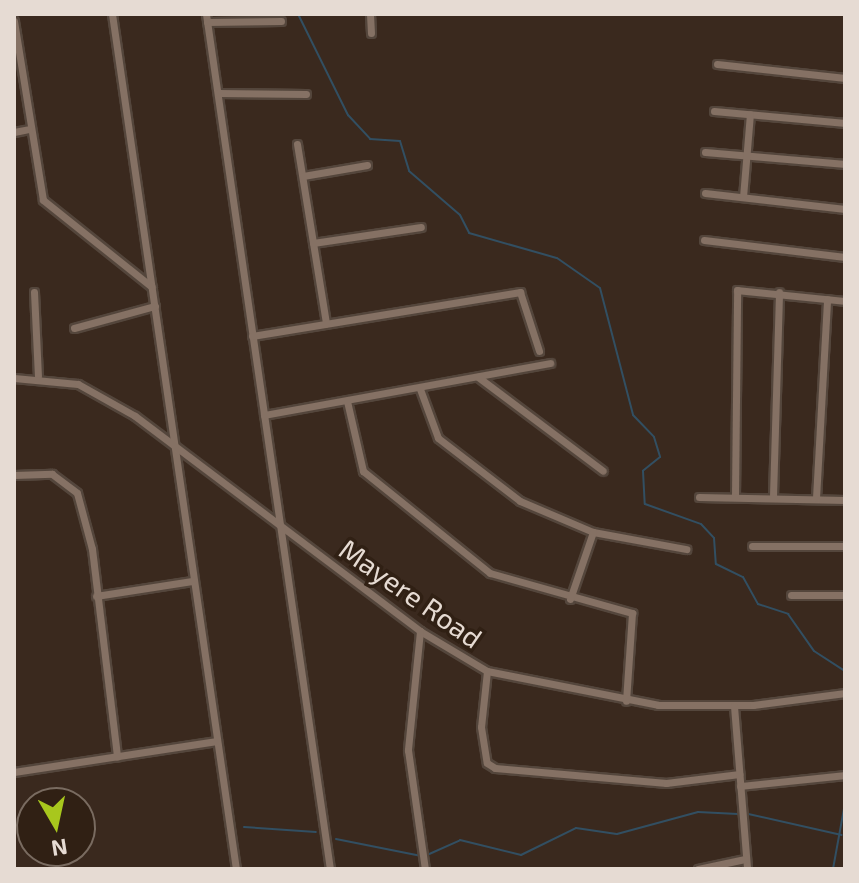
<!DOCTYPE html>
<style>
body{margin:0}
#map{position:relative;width:859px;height:883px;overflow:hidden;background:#3a291e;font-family:"Exo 2",sans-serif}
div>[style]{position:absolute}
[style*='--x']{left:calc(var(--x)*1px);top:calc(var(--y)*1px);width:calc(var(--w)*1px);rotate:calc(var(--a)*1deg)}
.stream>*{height:2px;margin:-1px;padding:0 1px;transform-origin:1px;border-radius:1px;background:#324f62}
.roads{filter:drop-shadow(2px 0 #54463c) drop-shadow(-2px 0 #54463c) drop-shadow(0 2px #54463c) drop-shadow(0 -2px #54463c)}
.minor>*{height:7px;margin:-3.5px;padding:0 3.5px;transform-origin:3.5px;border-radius:3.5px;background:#857164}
span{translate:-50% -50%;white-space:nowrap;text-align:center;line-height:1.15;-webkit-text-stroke:7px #302014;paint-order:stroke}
.street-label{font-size:28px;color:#e6dbd3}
.frame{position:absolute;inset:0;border:16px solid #e6dbd3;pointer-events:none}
.north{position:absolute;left:16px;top:787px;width:80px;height:80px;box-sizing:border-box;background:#302014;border:2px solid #796b60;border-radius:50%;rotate:171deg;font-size:22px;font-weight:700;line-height:32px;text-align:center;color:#e6dbd3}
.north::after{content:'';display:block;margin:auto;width:28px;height:36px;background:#a8c71d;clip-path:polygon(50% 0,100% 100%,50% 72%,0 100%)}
</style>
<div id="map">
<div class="stream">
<div style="--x:298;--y:14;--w:113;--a:63.7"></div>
<div style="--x:348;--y:115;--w:33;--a:47"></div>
<div style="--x:370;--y:139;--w:30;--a:4"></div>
<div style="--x:400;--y:141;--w:31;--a:73"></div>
<div style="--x:409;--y:171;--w:67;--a:40.8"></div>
<div style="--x:460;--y:215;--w:20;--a:63"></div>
<div style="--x:469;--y:233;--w:91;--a:15.9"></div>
<div style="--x:557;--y:258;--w:52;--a:34.9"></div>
<div style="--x:600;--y:288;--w:131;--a:75.4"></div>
<div style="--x:633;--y:415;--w:30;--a:46"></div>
<div style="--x:654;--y:437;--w:21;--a:73"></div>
<div style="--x:660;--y:457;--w:22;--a:141"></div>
<div style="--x:643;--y:471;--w:33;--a:87"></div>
<div style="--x:645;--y:504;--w:59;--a:19.7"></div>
<div style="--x:701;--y:524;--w:19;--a:47"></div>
<div style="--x:714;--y:538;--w:26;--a:86"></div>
<div style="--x:716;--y:564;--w:30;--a:26"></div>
<div style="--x:743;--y:577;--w:31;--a:61"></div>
<div style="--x:758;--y:604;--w:32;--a:18"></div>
<div style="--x:788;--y:614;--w:45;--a:54.9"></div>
<div style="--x:814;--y:651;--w:37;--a:33"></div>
<div style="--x:744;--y:813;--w:100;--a:12.7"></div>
<div style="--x:244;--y:827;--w:72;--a:4"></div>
<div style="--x:336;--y:839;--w:87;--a:11.3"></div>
<div style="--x:427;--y:855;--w:36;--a:-24"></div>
<div style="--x:460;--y:840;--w:63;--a:13.8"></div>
<div style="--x:521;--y:855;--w:61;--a:-26.1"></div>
<div style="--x:576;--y:828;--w:41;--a:8.3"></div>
<div style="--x:617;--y:834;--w:84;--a:-15.2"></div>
<div style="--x:698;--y:812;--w:40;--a:2.9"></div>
<div style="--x:833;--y:869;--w:67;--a:-79.7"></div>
</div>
<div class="roads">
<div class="minor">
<div style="--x:112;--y:14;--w:864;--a:81.75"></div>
<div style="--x:206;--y:14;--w:864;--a:81.75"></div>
<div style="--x:370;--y:14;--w:19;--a:87"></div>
<div style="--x:14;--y:21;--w:181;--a:80.8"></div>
<div style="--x:43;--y:200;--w:139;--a:38.6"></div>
<div style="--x:207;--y:22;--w:74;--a:-0.8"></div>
<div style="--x:717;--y:64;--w:129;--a:6.2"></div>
<div style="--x:218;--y:93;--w:88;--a:0.7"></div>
<div style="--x:714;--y:111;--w:132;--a:5.2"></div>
<div style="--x:14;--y:132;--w:15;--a:-11"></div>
<div style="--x:297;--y:144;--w:182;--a:80.8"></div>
<div style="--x:705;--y:152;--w:141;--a:4.9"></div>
<div style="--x:303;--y:176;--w:65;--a:-9.8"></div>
<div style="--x:705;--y:193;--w:141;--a:6.5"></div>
<div style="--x:743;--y:197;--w:83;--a:-85.2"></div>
<div style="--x:704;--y:240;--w:142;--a:6.9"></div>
<div style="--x:313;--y:243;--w:109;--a:-8.4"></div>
<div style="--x:34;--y:292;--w:84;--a:87.3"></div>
<div style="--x:74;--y:328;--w:84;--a:-15.2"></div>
<div style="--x:252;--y:336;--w:272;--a:-9.3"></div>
<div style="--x:520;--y:292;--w:62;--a:72.1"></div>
<div style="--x:478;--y:377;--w:156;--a:36.9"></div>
<div style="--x:14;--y:378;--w:64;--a:5.4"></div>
<div style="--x:78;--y:384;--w:65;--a:29.3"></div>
<div style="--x:135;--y:416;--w:357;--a:37"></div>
<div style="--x:420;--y:631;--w:78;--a:30.8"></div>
<div style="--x:487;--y:671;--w:174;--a:11.2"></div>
<div style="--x:658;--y:705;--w:95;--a:0"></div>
<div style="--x:753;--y:705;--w:93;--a:-7.4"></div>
<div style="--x:420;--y:389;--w:52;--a:69.8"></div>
<div style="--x:438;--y:438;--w:103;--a:37.5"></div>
<div style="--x:520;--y:501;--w:79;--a:23"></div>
<div style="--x:593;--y:532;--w:95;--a:10.4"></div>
<div style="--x:347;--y:401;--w:72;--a:77.1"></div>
<div style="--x:363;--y:471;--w:163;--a:38.8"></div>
<div style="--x:490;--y:573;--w:148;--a:15.7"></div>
<div style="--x:632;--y:613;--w:88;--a:93.9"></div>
<div style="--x:264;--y:415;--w:291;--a:-10.3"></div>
<div style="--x:14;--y:475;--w:38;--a:-2"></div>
<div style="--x:52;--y:474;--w:31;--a:37"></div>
<div style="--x:77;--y:493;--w:58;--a:75"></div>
<div style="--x:92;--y:549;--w:209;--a:83.1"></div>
<div style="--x:735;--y:496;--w:206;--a:-89.4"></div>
<div style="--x:737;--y:290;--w:109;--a:5.8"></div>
<div style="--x:773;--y:496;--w:204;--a:-88.3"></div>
<div style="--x:699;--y:497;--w:146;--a:1.2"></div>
<div style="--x:816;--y:498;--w:199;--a:-86.8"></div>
<div style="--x:752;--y:546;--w:93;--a:0"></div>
<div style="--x:791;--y:595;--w:54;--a:0"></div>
<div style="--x:96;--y:596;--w:97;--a:-8.9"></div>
<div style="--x:570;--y:599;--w:71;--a:-71.1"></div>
<div style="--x:420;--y:631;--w:120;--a:95.8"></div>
<div style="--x:408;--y:750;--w:120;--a:81.9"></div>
<div style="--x:487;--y:671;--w:56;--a:96.1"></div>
<div style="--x:481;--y:727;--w:36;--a:81"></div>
<div style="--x:487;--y:763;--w:9;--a:32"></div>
<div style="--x:495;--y:768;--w:172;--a:5"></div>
<div style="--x:666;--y:783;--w:74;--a:-7"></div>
<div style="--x:734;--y:706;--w:164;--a:85.4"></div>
<div style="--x:14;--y:772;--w:205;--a:-8.7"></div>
<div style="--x:740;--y:786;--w:105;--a:-6"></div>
<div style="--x:698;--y:869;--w:48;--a:-12"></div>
</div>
</div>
<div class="street-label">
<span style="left:411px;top:593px;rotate:35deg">Mayere Road</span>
</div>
<div class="frame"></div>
<div class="north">N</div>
</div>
